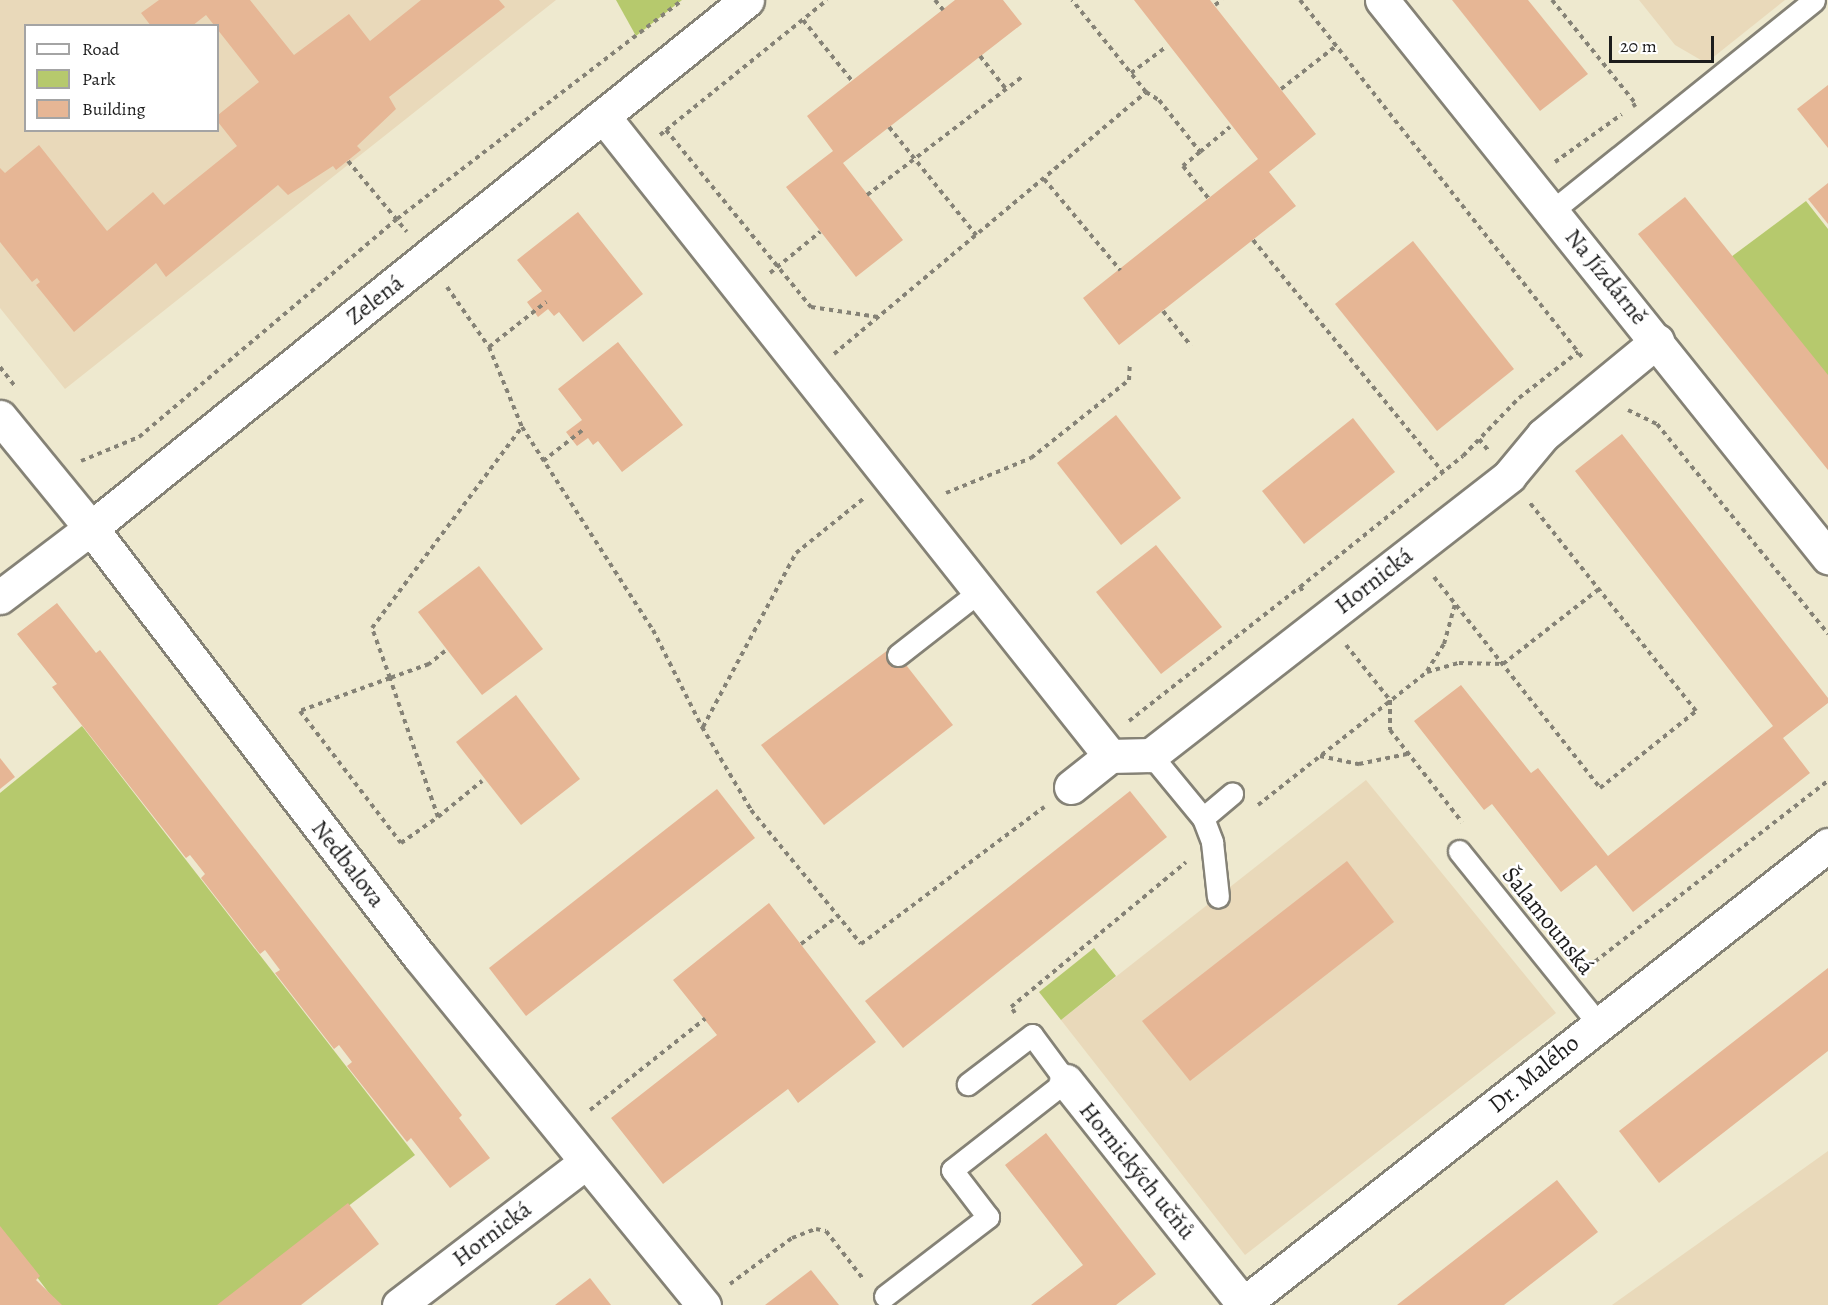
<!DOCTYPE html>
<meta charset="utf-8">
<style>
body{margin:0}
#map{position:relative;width:1828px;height:1305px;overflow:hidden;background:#eee9cf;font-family:Alegreya,serif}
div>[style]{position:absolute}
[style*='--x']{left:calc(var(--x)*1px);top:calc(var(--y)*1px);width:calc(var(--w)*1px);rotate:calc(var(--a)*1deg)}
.built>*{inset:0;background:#e9d9ba}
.green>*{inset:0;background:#b6c96d}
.building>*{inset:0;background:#e6b695}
.path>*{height:4px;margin-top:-2px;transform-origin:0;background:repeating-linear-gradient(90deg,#858276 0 4.5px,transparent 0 9px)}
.roads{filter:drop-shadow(2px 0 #858276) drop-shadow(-2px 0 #858276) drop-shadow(0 2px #858276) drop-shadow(0 -2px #858276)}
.service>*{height:21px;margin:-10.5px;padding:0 10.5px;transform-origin:10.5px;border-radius:10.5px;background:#fff}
.minor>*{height:33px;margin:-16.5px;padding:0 16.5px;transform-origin:16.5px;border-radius:16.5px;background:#fff}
span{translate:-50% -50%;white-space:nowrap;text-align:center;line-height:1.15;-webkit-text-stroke:5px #fff;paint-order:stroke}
.street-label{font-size:24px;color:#1c1c1c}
.legend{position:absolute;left:24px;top:24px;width:195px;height:108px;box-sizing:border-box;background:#fff;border:2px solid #a4a4a4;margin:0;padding:8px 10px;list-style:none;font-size:18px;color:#1c1c1c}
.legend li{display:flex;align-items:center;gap:12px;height:30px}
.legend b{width:30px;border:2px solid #a4a4a4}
.scale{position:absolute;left:1609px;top:36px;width:105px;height:27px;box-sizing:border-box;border:3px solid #1c1c1c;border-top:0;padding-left:8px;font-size:18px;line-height:21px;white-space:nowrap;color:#1c1c1c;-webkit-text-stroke:4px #fff;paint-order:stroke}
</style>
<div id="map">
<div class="built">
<div style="clip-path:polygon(evenodd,0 0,556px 0,65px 389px,0 308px,0 0,26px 26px,218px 26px,218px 130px,26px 130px,26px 26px)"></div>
<div style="clip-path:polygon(1639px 0,1785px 0,1706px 63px,1675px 45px)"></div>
<div style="clip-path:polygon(1366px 780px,1556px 1013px,1245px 1255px,1061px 1020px)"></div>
<div style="clip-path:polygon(1828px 1151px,1828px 1305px,1612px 1305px)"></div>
</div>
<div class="green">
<div style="clip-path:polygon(616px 0,682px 0,636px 36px)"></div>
<div style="clip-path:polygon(1806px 201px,1828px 229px,1828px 386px,1727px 260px)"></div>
<div style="clip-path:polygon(82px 726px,415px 1155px,219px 1305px,58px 1305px,0 1228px,0 793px)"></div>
<div style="clip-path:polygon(1094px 948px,1116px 976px,1061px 1020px,1039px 992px)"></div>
</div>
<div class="building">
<div style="clip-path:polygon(159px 0,250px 0,294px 55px,349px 14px,370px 41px,421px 0,499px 0,505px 7px,389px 97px,396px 109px,357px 146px,361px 150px,336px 170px,333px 166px,288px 195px,278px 185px,166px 277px,156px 263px,74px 332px,36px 285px,40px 282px,37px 278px,32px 282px,0 242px,0 168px,5px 173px,39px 145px,107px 231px,153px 192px,164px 205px,237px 146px,218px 122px,218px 115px,259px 82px,206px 15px,192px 26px,151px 26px,141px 13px)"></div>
<div style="clip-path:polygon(955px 0,1003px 0,1022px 24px,843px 163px,903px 240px,856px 277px,786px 187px,833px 151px,807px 116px)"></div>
<div style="clip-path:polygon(1134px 0,1210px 0,1316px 134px,1269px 172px,1296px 206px,1119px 345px,1083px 298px,1258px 159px)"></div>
<div style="clip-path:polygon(1452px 0,1528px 0,1588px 74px,1540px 111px)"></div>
<div style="clip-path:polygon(1828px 85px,1828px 148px,1797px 109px)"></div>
<div style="clip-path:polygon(1828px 183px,1828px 224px,1808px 199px)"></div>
<div style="clip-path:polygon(1685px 197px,1828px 375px,1828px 470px,1638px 234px)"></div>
<div style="clip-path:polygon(578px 212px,643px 294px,583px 342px,559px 312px,554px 316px,548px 309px,538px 317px,527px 302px,542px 291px,517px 260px)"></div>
<div style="clip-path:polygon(1413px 241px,1514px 369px,1437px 431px,1335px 304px)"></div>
<div style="clip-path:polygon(618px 342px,683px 425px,622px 472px,598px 441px,593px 445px,588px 438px,577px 446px,566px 432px,582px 420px,558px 389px)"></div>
<div style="clip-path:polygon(1116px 415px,1181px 498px,1121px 545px,1057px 463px)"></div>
<div style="clip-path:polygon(1353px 418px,1395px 472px,1304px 544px,1262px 491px)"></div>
<div style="clip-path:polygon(1622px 434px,1828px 698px,1828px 703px,1783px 738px,1810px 773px,1633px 912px,1596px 865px,1561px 892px,1492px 804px,1484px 810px,1414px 721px,1461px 685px,1531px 773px,1538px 768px,1608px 856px,1773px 726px,1575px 471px)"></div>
<div style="clip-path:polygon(1156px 545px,1222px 627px,1161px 674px,1096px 592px)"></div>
<div style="clip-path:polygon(479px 566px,543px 649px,482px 695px,418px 612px)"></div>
<div style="clip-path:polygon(57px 603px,96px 653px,100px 650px,462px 1115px,459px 1118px,490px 1158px,450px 1188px,411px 1138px,407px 1142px,347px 1066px,352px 1062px,339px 1045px,334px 1049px,275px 973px,280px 970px,265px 950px,260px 954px,201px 878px,205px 874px,190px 855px,186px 858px,52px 687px,57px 684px,17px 634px)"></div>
<div style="clip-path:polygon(892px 647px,953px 725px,824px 825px,761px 745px)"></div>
<div style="clip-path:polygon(516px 695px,580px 779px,521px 825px,456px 742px)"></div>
<div style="clip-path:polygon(0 758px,15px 777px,0 789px)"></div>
<div style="clip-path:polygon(717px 789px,755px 838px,526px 1016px,489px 968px)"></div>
<div style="clip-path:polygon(1130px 791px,1167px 837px,903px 1048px,865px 1001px)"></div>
<div style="clip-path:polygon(1347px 861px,1394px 922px,1190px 1081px,1142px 1021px)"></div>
<div style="clip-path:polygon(769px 903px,876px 1042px,798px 1103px,788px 1089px,663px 1184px,611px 1118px,717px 1035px,673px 980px)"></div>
<div style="clip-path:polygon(1828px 968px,1828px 1051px,1659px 1183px,1619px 1131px)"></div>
<div style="clip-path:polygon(1046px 1133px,1156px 1274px,1116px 1305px,1031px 1305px,1083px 1265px,1005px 1165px)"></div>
<div style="clip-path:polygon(1557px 1180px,1598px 1232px,1504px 1305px,1397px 1305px)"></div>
<div style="clip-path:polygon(348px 1203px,379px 1244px,301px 1305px,217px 1305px)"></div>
<div style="clip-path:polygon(0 1226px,40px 1276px,36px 1280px,62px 1305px,0 1305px)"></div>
<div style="clip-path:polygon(811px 1270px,839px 1305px,765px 1305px)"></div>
<div style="clip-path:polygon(590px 1278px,611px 1305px,555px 1305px)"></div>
</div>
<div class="path">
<div style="--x:935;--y:0;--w:13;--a:51"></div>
<div style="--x:1300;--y:0;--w:455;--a:51.7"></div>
<div style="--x:1552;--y:0;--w:134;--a:51.1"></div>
<div style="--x:1636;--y:104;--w:4;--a:146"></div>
<div style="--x:1215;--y:5;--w:9;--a:-36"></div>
<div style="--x:803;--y:20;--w:78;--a:51.2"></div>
<div style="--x:980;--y:56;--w:42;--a:51.8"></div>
<div style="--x:1131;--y:73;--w:44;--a:-36.6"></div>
<div style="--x:1281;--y:89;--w:70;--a:-38"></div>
<div style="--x:1146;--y:92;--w:15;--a:32"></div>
<div style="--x:1159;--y:100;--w:66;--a:51.7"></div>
<div style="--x:1200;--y:152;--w:39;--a:-40"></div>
<div style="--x:889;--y:127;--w:139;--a:51.1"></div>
<div style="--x:666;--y:130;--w:207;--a:-38.9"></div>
<div style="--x:660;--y:135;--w:8;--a:-40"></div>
<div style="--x:666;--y:130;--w:229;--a:50.7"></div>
<div style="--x:811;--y:307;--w:68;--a:8.5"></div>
<div style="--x:1200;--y:152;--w:22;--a:141"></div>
<div style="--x:1183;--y:166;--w:42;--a:51.8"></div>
<div style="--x:348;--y:161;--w:92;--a:50.3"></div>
<div style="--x:1555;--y:162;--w:82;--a:-35.6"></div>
<div style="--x:1044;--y:179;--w:119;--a:50.1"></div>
<div style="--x:867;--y:195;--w:196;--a:-37.3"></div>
<div style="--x:1253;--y:240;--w:300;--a:50.7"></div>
<div style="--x:770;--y:273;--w:65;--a:-39.4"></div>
<div style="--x:447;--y:287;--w:73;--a:55"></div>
<div style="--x:489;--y:347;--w:87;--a:67.6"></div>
<div style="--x:522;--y:427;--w:242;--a:57.2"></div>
<div style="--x:653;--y:630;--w:109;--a:63.2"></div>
<div style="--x:702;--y:727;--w:96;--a:59.4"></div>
<div style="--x:751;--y:810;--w:173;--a:50.6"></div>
<div style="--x:861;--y:944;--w:229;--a:-36.8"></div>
<div style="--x:1163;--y:311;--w:45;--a:51.3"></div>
<div style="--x:489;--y:347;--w:73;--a:-38.3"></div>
<div style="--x:834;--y:354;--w:407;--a:-40"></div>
<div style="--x:1146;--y:92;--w:118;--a:-128.8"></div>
<div style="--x:0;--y:367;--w:23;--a:52"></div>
<div style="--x:1628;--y:410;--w:32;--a:26"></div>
<div style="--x:1657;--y:424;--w:271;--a:50.8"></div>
<div style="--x:1479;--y:439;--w:14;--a:51"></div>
<div style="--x:81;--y:461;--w:63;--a:-22.5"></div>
<div style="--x:139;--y:437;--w:338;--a:-40.2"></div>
<div style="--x:397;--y:219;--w:359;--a:-37.5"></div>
<div style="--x:543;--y:461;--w:52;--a:-38"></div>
<div style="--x:946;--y:493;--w:92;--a:-22.4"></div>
<div style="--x:1031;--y:458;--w:125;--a:-38.5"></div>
<div style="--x:1129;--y:380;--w:17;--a:-87"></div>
<div style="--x:1434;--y:577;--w:268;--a:51.8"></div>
<div style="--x:1600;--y:788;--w:123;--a:-38.7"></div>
<div style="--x:1696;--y:711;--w:266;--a:-128.6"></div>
<div style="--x:1300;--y:587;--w:209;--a:-38.8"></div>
<div style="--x:1463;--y:456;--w:81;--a:-46"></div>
<div style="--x:1519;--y:398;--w:75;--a:-37.9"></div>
<div style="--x:1346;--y:645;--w:70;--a:51.3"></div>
<div style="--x:1390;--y:700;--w:30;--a:90"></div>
<div style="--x:1390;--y:730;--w:117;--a:52"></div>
<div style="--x:445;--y:651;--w:21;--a:141"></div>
<div style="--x:429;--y:664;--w:41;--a:160.3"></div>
<div style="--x:390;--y:678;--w:96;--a:159.9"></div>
<div style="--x:300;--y:711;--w:166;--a:52.6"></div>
<div style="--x:401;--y:843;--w:45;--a:-35.1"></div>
<div style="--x:438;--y:817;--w:147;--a:-109.1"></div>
<div style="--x:390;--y:678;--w:53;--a:-109.8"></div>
<div style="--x:372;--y:628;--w:251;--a:-53.3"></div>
<div style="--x:1427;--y:671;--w:32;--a:-58"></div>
<div style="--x:1444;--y:644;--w:41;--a:-74.6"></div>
<div style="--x:1129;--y:721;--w:217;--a:-38.1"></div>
<div style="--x:1300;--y:587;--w:7;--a:56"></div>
<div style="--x:703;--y:727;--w:197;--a:-61.9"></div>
<div style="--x:796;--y:553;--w:86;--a:-38.9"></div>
<div style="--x:1320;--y:756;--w:40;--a:12"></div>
<div style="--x:1359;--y:764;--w:49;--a:-11.8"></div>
<div style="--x:1258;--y:805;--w:215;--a:-38.2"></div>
<div style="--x:1427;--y:672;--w:33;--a:-16"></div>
<div style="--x:1459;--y:663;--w:44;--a:1.3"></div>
<div style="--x:1503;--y:664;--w:122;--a:-38"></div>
<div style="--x:438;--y:817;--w:57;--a:-39.3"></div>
<div style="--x:801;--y:944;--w:46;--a:-37.1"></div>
<div style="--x:1588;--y:967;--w:304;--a:-37.8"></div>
<div style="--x:1015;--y:1013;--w:7;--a:-124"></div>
<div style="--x:1011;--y:1007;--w:227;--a:-39.6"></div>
<div style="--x:590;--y:1110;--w:147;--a:-38.4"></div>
<div style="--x:730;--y:1284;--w:77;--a:-36.6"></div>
<div style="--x:792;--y:1238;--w:26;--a:-21"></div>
<div style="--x:816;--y:1229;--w:10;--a:11"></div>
<div style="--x:826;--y:1231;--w:62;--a:52.2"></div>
</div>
<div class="roads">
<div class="service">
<div style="--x:1552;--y:211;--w:336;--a:-38.8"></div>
<div style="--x:898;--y:655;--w:104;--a:-38"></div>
<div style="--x:1151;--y:755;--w:82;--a:50.5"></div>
<div style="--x:1203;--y:818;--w:26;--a:69"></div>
<div style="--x:1212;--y:842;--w:55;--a:83.8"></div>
<div style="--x:1203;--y:818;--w:38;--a:-40"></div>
<div style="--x:1459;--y:851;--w:221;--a:51.1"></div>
<div style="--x:885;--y:1296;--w:130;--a:-37.5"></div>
<div style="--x:988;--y:1217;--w:59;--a:-127.5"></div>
<div style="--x:952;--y:1170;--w:145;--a:-38"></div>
<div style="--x:1066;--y:1081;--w:57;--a:-126.5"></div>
<div style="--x:1032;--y:1035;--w:81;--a:142.6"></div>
</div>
<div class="minor">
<div style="--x:1382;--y:0;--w:714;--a:51.32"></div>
<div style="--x:603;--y:116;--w:816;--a:51.61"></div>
<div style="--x:0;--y:417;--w:144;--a:50.7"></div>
<div style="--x:91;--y:528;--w:539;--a:52.54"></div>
<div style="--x:419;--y:956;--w:451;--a:50.8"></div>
<div style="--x:0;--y:597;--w:114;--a:-37.2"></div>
<div style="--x:91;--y:528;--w:842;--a:-38.83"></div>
<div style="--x:1071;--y:787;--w:50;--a:-38.5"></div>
<div style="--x:1110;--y:756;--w:41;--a:-1.4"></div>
<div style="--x:1151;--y:755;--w:454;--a:-37.9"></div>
<div style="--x:1509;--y:476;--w:53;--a:-50.3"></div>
<div style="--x:1543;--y:435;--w:148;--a:-39.5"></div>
<div style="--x:1066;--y:1081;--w:286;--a:51.5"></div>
<div style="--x:399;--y:1305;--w:234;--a:-37.4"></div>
<div style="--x:1242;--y:1305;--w:745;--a:-38.13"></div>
</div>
</div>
<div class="street-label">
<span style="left:1606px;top:277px;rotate:51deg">Na Jízdárně</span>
<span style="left:375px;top:300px;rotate:-38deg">Zelená</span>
<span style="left:1374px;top:581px;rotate:-38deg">Hornická</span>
<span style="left:348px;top:864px;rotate:52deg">Nedbalova</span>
<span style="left:1548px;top:921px;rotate:51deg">Šalamounská</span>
<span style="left:1534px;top:1074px;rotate:-39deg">Dr. Malého</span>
<span style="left:1137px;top:1171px;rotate:51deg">Hornických učňů</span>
<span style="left:492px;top:1234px;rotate:-37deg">Hornická</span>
</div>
<ul class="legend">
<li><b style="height:8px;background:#fff"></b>Road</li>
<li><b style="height:16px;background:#b6c96d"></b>Park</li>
<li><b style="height:16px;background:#e6b695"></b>Building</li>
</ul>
<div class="scale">20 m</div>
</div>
